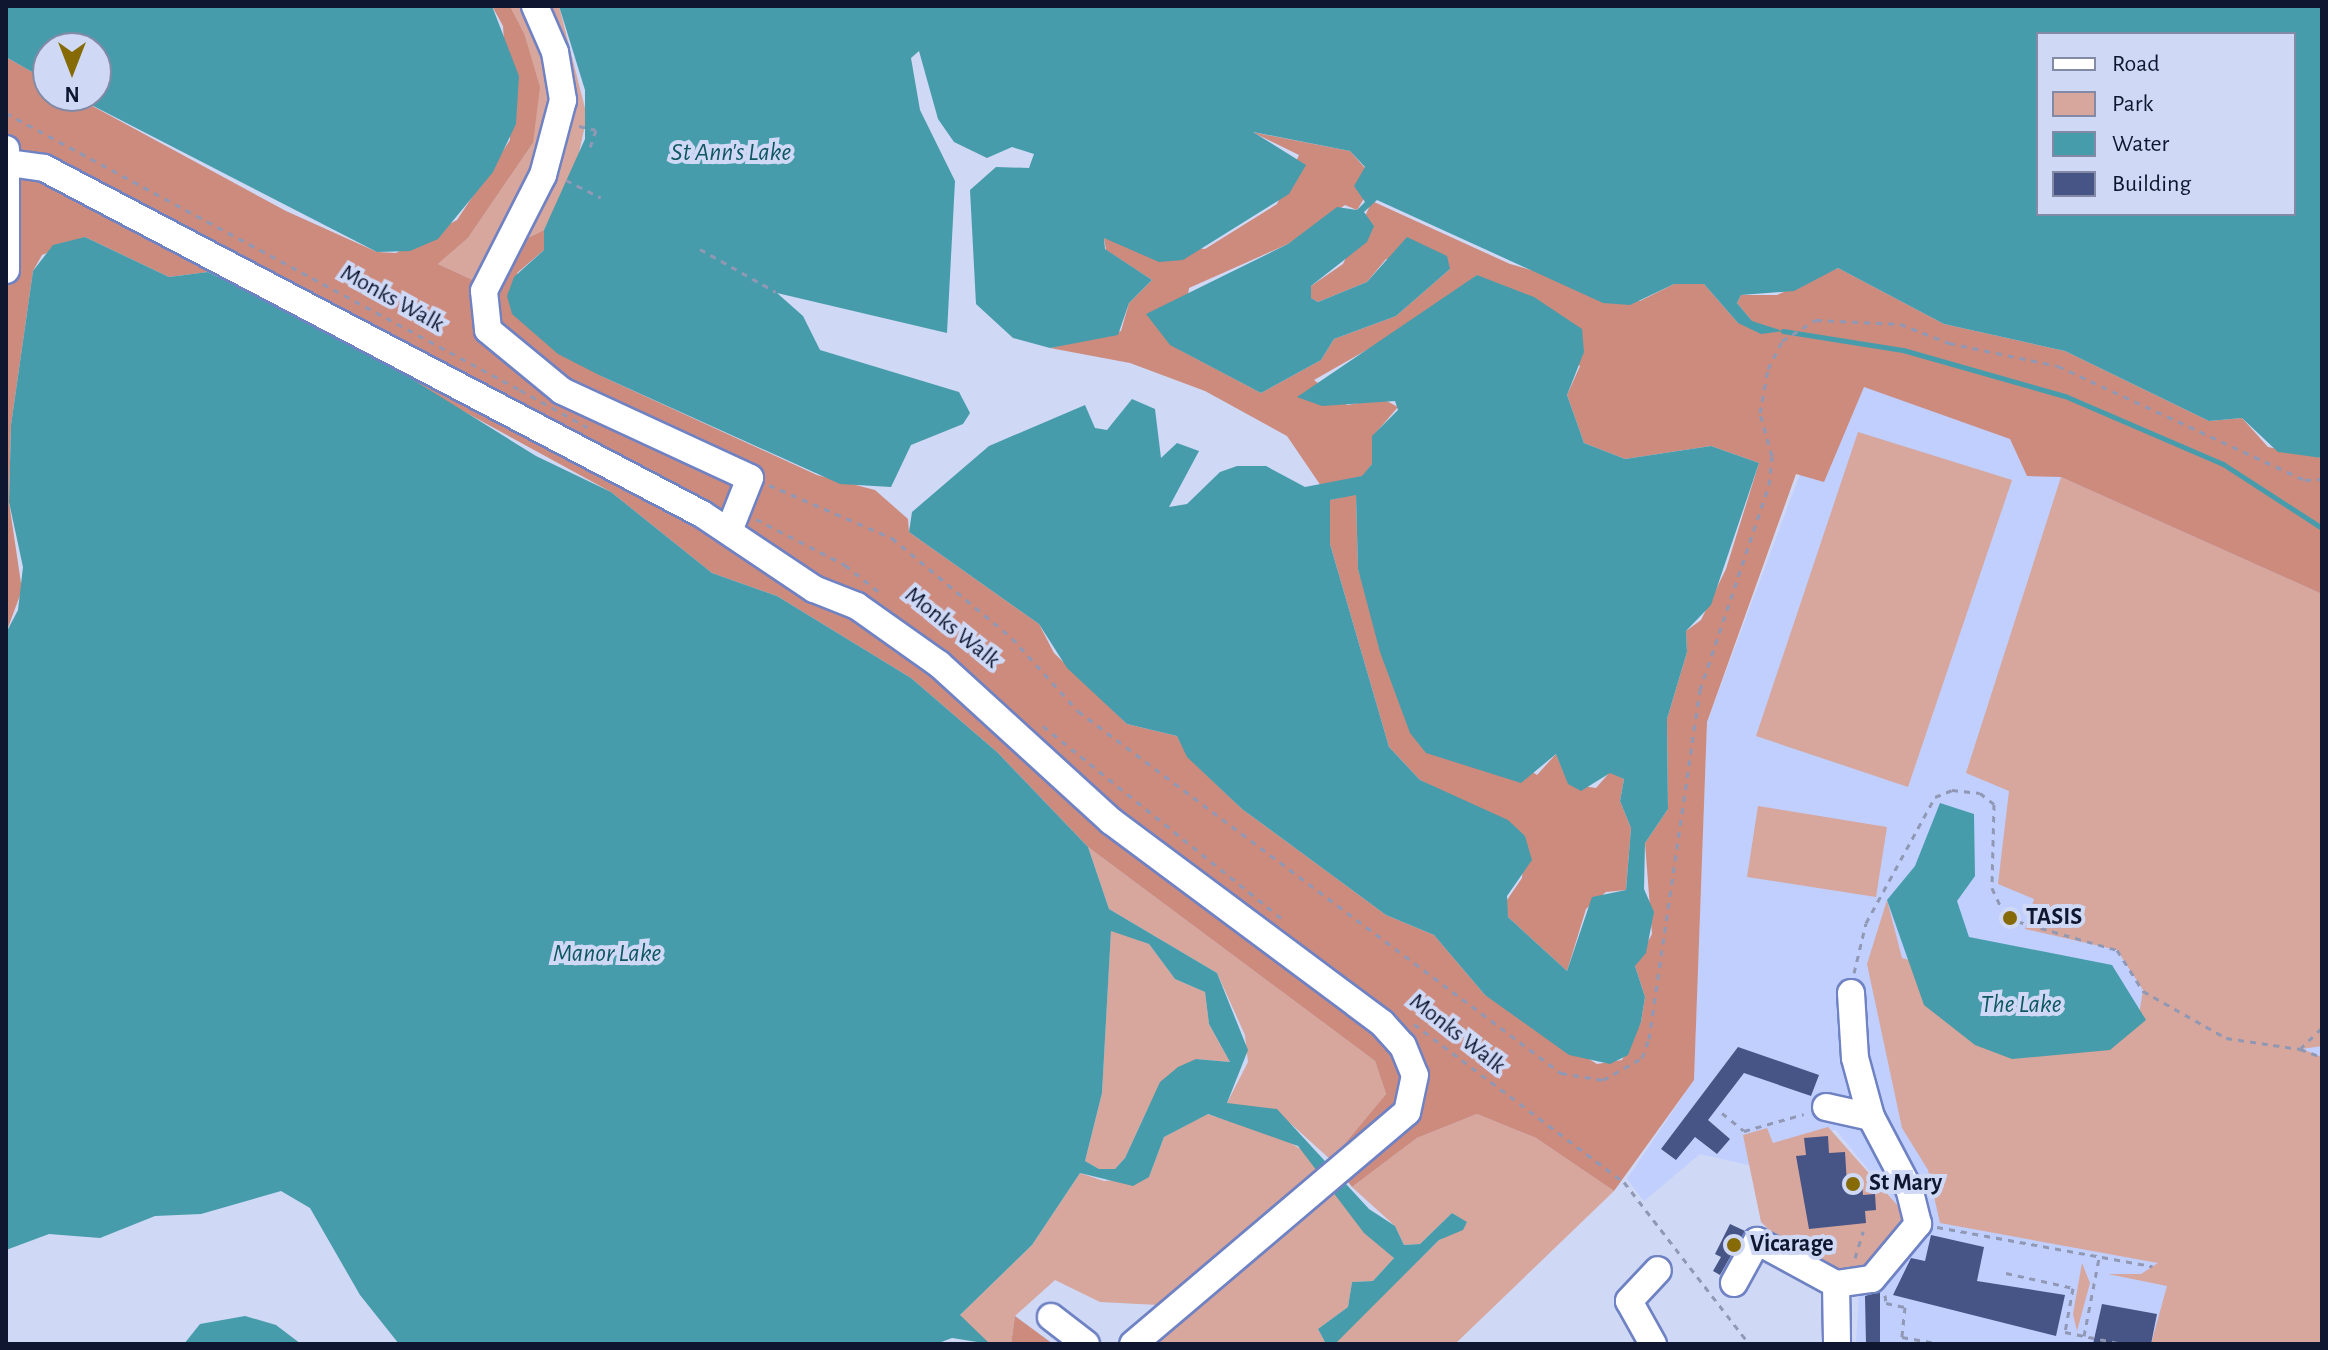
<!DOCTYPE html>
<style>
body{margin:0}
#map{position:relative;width:2328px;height:1350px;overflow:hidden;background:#cfd8f5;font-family:"Alegreya Sans",sans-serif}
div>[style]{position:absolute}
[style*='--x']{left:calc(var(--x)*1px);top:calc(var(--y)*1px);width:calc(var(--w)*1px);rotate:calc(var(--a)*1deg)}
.built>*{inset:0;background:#c0cffe}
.green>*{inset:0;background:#d7a69c}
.forest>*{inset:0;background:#cd8b7e}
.water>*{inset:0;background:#479cab}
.stream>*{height:5px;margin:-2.5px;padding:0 2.5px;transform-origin:2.5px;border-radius:2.5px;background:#479cab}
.building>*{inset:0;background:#465486}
.path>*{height:3px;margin-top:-1.5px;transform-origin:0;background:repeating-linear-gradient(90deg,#9098b4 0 6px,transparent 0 12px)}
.roads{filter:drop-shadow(2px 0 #6f82c3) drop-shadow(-2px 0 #6f82c3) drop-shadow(0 2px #6f82c3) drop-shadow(0 -2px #6f82c3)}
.minor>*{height:26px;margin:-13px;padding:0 13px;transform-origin:13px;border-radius:13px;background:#fff}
.path-bridge>*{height:3px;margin-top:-1.5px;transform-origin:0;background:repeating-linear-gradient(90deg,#9098b4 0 6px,transparent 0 12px)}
.dots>*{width:22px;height:22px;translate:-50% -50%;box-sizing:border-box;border:4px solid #cfd8f5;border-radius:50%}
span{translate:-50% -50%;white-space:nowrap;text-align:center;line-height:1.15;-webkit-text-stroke:8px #cfd8f5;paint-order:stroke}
.street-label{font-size:24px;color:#0f162f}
.poi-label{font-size:24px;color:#0f162f;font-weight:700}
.left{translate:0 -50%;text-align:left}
.water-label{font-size:26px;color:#0f5863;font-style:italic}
.frame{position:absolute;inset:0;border:8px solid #0f162f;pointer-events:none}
.legend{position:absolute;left:2036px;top:32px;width:260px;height:184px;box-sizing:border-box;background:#cfd8f5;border:2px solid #828aa6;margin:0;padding:10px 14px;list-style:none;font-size:24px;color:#0f162f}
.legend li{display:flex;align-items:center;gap:16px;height:40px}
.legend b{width:40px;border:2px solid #828aa6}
.north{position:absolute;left:32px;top:32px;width:80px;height:80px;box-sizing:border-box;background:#cfd8f5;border:2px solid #828aa6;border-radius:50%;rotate:180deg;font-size:22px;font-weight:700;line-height:32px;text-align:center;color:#0f162f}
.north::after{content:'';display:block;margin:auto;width:28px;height:36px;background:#856a05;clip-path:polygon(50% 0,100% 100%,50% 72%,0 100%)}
</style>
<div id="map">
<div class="built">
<div style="clip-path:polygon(1850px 341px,2322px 528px,2322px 1344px,1856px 1344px,1860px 1274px,1905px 1215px,1836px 1130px,1773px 1143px,1743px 1136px,1752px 1166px,1700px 1154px,1644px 1201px,1627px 1179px,1694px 1080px,1707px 722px)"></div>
</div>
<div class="green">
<div style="clip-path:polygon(510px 6px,559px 6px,587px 116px,576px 167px,544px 230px,522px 240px,497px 291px,438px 264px,468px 238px,533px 143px,524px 33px)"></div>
<div style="clip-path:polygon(1858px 432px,2012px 480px,1908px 787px,1756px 736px)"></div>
<div style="clip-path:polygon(2061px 477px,2322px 594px,2322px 1046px,2302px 1049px,2322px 1057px,2322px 1344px,2151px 1344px,2167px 1286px,2108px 1274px,2141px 1274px,2158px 1263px,1940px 1223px,1928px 1170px,1902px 1128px,1867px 964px,1887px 900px,1902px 958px,2145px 1020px,2139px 1015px,2143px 990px,2117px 950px,2025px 929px,2034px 899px,1998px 884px,2009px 791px,1966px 773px)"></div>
<div style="clip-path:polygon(1758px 806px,1887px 827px,1876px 897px,1747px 877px)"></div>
<div style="clip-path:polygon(1088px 847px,1375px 1061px,1386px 1094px,1331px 1160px,1290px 1123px,1227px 1103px,1248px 1062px,1245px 1035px,1217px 973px,1109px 909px)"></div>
<div style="clip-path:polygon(1111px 930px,1149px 944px,1175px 979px,1205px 992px,1209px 1024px,1230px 1062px,1196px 1059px,1149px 1106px,1125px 1158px,1115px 1169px,1099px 1169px,1085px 1161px,1102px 1093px)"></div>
<div style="clip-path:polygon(1207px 1114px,1281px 1137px,1307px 1153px,1320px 1175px,1158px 1305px,1100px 1302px,1055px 1280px,1015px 1316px,1011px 1344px,990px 1344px,969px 1331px,960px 1315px,1032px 1245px,1080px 1173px,1104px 1181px,1149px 1177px,1164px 1137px)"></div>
<div style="clip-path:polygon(1477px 1114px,1536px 1138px,1614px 1191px,1455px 1344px,1333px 1344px,1439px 1240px,1467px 1223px,1452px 1213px,1420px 1244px,1404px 1245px,1395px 1226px,1352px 1187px,1417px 1138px)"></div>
<div style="clip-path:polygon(1828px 1127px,1906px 1215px,1860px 1274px,1832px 1275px,1803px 1263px,1761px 1222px,1743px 1135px,1767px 1128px,1773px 1143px)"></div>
<div style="clip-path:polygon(1334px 1190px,1394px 1258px,1373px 1281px,1352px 1282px,1348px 1307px,1318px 1329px,1326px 1344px,1150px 1344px)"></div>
<div style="clip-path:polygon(2082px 1263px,2090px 1283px,2077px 1331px,2073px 1314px)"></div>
</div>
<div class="forest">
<div style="clip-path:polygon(492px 6px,510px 6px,524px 33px,540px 87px,533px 143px,468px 238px,438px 264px,497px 291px,523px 240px,544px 230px,544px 250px,517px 273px,601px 376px,817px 475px,875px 490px,908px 519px,909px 532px,1039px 624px,1054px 653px,1127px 724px,1177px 736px,1188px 757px,1242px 809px,1386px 915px,1434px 935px,1485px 995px,1597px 1064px,1622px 1060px,1641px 1022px,1645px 997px,1635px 966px,1652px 934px,1645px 843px,1668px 809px,1667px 719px,1687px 652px,1686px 631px,1701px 620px,1726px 569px,1759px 463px,1711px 446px,1625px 459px,1584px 443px,1567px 395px,1580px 366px,1477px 275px,1421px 319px,1314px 380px,1347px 405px,1383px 399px,1398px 407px,1373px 436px,1372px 464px,1363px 476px,1321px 486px,1287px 436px,1205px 391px,1130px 363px,1050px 348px,1121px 331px,1129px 303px,1152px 280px,1106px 250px,1104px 238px,1205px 249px,1277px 204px,1299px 155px,1252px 132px,1350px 151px,1365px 168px,1366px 195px,1357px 210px,1345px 205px,1288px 244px,1189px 288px,1180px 350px,1261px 393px,1321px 360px,1334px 339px,1396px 316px,1450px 269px,1386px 259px,1367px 282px,1318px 302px,1311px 298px,1311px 286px,1343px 264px,1372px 201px,1510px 264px,1640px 301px,1674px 284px,1704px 284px,1738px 323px,1751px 320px,1737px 303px,1741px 295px,1777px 295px,1838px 268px,1944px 324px,2065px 351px,2209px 421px,2242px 418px,2268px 447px,2322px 458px,2322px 594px,2061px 477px,2027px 476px,2010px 439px,1864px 387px,1824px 482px,1796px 474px,1707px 722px,1694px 1080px,1614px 1191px,1536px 1138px,1477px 1114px,1417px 1138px,1352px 1187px,1331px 1160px,1386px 1094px,1375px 1061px,1088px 847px,997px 752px,911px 678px,777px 596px,712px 573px,611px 492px,209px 272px,169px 277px,85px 237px,42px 255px,33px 271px,11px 425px,9px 502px,22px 590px,6px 633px,6px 57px,48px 81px,48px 96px,74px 96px,286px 211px,377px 252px,396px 253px,457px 220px,510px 140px,503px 26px)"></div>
<div style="clip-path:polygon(1356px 494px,1358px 569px,1391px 676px,1537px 775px,1556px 754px,1569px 784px,1596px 788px,1610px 772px,1624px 779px,1620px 801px,1631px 828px,1626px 890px,1606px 892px,1586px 909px,1567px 971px,1508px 917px,1505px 903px,1522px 878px,1525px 836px,1420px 780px,1389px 747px,1330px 544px,1330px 500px)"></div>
<div style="clip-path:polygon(1015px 1316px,1053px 1344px,1011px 1344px)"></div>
</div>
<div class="water">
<div style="clip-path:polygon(6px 6px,492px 6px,519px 76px,516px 124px,493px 172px,438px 239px,410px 251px,377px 252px,74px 96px,96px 96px,96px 48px,48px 48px,48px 81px,6px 57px)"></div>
<div style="clip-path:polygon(evenodd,559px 6px,2322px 6px,2322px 458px,2278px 452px,2242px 418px,2209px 421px,2065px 351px,1944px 324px,1838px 268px,1794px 291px,1741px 295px,1737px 303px,1752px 321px,1783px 331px,1761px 334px,1738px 323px,1704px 284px,1674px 284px,1630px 305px,1603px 303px,1377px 200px,1364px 212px,1374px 226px,1367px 242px,1311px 286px,1311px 298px,1318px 302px,1367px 282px,1407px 237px,1447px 256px,1450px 269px,1396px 316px,1334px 339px,1321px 360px,1261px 393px,1170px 345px,1146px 314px,1288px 244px,1337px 207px,1357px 210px,1365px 202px,1354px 186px,1365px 167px,1350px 151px,1253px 132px,1306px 165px,1289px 194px,1183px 260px,1159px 262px,1104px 238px,1105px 249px,1152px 280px,1129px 303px,1118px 335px,1050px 348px,1013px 338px,976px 304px,970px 190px,996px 167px,1029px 168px,1034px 154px,1012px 147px,987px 158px,954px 142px,938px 119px,919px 51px,911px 58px,920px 110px,955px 181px,947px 333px,777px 293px,803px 316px,820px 350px,959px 392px,970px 413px,963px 424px,911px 445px,891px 487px,840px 484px,601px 376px,558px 354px,512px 314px,507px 296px,514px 277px,544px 250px,544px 230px,585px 139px,585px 90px,559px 6px,2294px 34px,2294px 214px,2038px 214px,2038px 34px,2294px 34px)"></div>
<div style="clip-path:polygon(evenodd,85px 237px,169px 277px,208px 272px,378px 358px,536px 456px,611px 492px,712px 573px,777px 596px,911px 678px,997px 752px,1088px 847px,1109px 909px,1217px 973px,1248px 1050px,1227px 1103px,1277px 1109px,1369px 1209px,1395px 1226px,1404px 1245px,1420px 1244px,1452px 1213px,1467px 1222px,1463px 1230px,1439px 1240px,1337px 1342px,1326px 1344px,1318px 1329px,1348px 1307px,1352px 1282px,1373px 1281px,1394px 1258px,1364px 1233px,1298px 1146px,1208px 1114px,1164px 1137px,1149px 1177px,1133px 1186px,1080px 1173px,1032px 1245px,960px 1315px,990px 1344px,952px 1338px,936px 1344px,399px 1344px,360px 1295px,310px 1208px,281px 1191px,201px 1214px,155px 1216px,100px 1238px,49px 1234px,6px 1250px,6px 633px,18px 610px,23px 567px,9px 502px,11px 425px,33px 271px,53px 245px,85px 237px,1111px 931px,1149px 944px,1175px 979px,1205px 992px,1209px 1024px,1230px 1062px,1196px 1059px,1178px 1067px,1160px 1082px,1125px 1158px,1115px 1169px,1099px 1169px,1085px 1161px,1102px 1093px,1111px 931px)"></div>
<div style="clip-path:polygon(evenodd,1477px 275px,1534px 297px,1582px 329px,1584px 352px,1567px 395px,1584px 443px,1625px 459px,1711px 446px,1759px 463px,1711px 605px,1686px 631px,1687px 652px,1667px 719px,1668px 809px,1645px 843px,1644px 889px,1654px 912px,1646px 953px,1635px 966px,1645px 997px,1641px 1022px,1628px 1055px,1610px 1064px,1569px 1055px,1485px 995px,1434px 935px,1386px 915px,1242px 809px,1187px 757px,1177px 736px,1127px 724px,1067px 668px,1039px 624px,909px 532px,912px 512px,989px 446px,1085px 405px,1095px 428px,1107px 430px,1132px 399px,1155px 409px,1161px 458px,1177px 443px,1199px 451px,1169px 507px,1187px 504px,1220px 472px,1237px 466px,1266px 466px,1305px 487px,1362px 476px,1372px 464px,1372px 436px,1398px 410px,1395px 401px,1322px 406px,1297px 397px,1477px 275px,1356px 495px,1358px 569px,1380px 652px,1410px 733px,1426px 753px,1521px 783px,1556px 754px,1568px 784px,1581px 791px,1610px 773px,1624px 779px,1620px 801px,1631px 828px,1626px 890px,1592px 897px,1567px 971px,1508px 917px,1507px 896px,1532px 860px,1525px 836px,1508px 820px,1420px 780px,1389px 747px,1330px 544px,1330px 500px,1356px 495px)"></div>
<div style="clip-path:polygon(1940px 803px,1974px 814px,1975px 876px,1957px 901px,1969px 937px,2112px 965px,2146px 1020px,2110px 1050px,2012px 1059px,1975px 1045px,1924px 1005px,1887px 900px,1915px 866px)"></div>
<div style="clip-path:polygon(245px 1316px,276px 1325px,301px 1344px,184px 1344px,200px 1324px)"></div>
</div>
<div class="stream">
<div style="--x:1783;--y:331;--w:121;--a:9"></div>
<div style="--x:1903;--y:350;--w:168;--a:15.9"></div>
<div style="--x:2065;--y:396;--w:172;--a:23.3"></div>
<div style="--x:2223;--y:464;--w:118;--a:32.9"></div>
</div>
<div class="building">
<div style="clip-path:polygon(1738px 1047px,1819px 1075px,1811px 1096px,1744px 1073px,1708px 1120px,1730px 1139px,1717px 1154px,1695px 1137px,1676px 1160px,1661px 1149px)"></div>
<div style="clip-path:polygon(1828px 1136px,1829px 1153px,1845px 1152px,1847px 1184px,1862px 1183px,1863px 1195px,1875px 1194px,1876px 1210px,1865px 1211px,1866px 1223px,1809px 1229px,1796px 1156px,1806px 1155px,1804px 1138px)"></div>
<div style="clip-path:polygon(1730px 1224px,1745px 1231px,1720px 1275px,1713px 1271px,1721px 1257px,1715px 1254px)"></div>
<div style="clip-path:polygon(1931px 1235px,1984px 1247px,1977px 1281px,2065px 1295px,2056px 1336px,1893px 1295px,1911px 1258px,1925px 1261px)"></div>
<div style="clip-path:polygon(1880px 1292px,1880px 1344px,1866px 1344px,1865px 1296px)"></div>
<div style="clip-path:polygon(2102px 1304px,2157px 1314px,2151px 1344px,2093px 1344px)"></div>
</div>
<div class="path">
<div style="--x:6;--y:113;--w:584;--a:28.32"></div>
<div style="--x:579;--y:126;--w:17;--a:13"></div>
<div style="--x:596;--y:130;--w:18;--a:109"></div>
<div style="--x:566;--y:180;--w:39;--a:27"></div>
<div style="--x:700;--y:249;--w:87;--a:29.5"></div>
<div style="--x:769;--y:485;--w:134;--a:23.3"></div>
<div style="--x:892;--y:538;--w:156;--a:39.8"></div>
<div style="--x:1012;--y:638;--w:98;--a:47.9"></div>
<div style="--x:1078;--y:711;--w:604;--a:36.85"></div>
<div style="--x:1561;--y:1073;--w:43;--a:9.5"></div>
<div style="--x:1603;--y:1080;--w:45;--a:-29.4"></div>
<div style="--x:1642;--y:1058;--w:20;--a:-70"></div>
<div style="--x:1649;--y:1039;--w:353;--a:-81.7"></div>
<div style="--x:1700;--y:690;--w:216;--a:-71.4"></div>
<div style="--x:1769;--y:485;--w:29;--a:-84"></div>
<div style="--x:1772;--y:456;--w:45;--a:-105.6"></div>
<div style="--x:1760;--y:413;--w:45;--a:-79.7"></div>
<div style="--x:1768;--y:369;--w:31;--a:-63"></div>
<div style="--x:1782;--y:341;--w:40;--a:-32"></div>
<div style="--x:1816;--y:320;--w:84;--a:2.7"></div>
<div style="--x:1900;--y:324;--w:53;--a:21.2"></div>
<div style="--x:1949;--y:343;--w:111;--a:11.9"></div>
<div style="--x:2058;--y:366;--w:272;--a:24.8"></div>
<div style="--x:2305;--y:480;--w:17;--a:-3"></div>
<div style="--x:756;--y:519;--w:100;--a:27.3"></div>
<div style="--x:845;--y:565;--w:43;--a:38.5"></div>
<div style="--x:1043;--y:726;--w:312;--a:38.9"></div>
<div style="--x:1854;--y:973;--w:51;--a:-76.5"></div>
<div style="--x:1866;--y:923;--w:144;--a:-61.3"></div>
<div style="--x:1935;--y:797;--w:18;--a:-22"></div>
<div style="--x:1952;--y:790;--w:28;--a:6"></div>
<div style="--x:1980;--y:793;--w:18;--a:38"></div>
<div style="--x:1994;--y:804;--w:84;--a:91.4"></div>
<div style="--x:1992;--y:888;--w:33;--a:65"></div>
<div style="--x:2006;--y:918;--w:116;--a:16.1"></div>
<div style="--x:2117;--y:950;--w:49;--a:57.6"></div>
<div style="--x:2143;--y:991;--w:95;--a:29.5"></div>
<div style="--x:2226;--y:1038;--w:75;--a:8.5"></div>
<div style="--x:2300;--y:1049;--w:30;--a:-44"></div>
<div style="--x:1414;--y:1024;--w:263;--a:37"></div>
<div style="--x:1624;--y:1182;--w:205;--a:52.3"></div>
<div style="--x:2300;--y:1049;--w:23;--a:20"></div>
<div style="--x:1722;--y:1113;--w:28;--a:39"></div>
<div style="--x:1744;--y:1131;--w:62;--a:-15.8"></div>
<div style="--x:1937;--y:1227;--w:219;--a:10.3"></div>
<div style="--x:1855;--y:1258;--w:28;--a:-73"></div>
<div style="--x:2006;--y:1273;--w:69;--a:12.6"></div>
<div style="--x:2073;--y:1288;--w:45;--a:100.3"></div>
<div style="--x:2065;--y:1332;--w:59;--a:11.7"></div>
<div style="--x:1885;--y:1295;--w:8;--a:83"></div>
<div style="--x:1886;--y:1303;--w:19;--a:12"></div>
<div style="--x:1905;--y:1307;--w:37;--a:96"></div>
<div style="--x:2084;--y:1336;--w:79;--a:-79.1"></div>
<div style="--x:1902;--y:1337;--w:40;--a:10"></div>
</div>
<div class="roads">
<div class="minor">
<div style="--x:535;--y:6;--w:50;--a:66.5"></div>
<div style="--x:555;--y:52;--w:49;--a:80.5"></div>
<div style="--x:563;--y:100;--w:78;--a:104.9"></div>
<div style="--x:543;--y:175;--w:130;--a:117"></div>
<div style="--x:484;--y:291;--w:39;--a:84"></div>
<div style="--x:488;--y:330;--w:96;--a:39.5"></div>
<div style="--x:562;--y:391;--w:207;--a:24.8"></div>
<div style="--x:750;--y:478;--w:57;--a:111.6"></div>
<div style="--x:6;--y:149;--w:121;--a:90"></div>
<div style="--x:9;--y:163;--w:35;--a:8"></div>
<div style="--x:44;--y:168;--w:743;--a:27.74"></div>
<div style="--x:702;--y:514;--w:135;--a:33.8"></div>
<div style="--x:814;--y:589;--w:46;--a:21.6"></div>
<div style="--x:857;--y:606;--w:100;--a:35.3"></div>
<div style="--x:939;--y:664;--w:233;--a:42.4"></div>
<div style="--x:1111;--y:821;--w:338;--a:36.7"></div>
<div style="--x:1382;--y:1023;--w:31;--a:48"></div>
<div style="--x:1403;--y:1046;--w:31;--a:68"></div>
<div style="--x:1415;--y:1075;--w:38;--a:102"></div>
<div style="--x:1407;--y:1112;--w:359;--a:139.7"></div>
<div style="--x:1851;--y:993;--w:65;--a:86.5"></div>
<div style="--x:1855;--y:1058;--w:61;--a:74.8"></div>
<div style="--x:1734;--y:1283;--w:48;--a:-61.3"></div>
<div style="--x:1757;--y:1241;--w:90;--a:28.6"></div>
<div style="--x:1836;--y:1284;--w:36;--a:-8"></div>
<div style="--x:1872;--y:1279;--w:72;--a:-50.1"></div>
<div style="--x:1918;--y:1224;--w:36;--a:-104"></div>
<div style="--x:1909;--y:1189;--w:81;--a:-117.8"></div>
<div style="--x:1871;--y:1117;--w:46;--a:-167.5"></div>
<div style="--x:1836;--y:1284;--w:60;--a:89"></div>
<div style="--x:1051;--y:1317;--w:44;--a:37.6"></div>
<div style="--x:1653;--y:1344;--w:49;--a:-119.2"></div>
<div style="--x:1629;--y:1301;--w:42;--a:-46.9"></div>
</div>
</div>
<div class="path-bridge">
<div style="--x:520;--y:390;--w:77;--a:28.9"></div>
</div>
<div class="dots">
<div style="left:2010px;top:918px;background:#856a05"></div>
<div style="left:1853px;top:1184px;background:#856a05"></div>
<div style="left:1734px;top:1245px;background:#856a05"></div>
</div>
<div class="street-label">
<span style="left:392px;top:299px;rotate:29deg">Monks Walk</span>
<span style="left:952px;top:628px;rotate:39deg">Monks Walk</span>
<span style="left:1457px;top:1034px;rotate:38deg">Monks Walk</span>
</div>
<div class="poi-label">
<span class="left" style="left:2026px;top:918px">TASIS</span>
<span class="left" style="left:1869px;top:1184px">St Mary</span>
<span class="left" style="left:1750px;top:1245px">Vicarage</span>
</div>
<div class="water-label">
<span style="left:731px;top:153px">St Ann's Lake</span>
<span style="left:607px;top:954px">Manor Lake</span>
<span style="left:2021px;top:1005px">The Lake</span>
</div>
<div class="frame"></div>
<ul class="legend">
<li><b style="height:10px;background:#fff"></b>Road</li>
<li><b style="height:22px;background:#d7a69c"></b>Park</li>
<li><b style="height:22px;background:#479cab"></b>Water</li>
<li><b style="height:22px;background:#465486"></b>Building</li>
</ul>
<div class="north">N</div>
</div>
